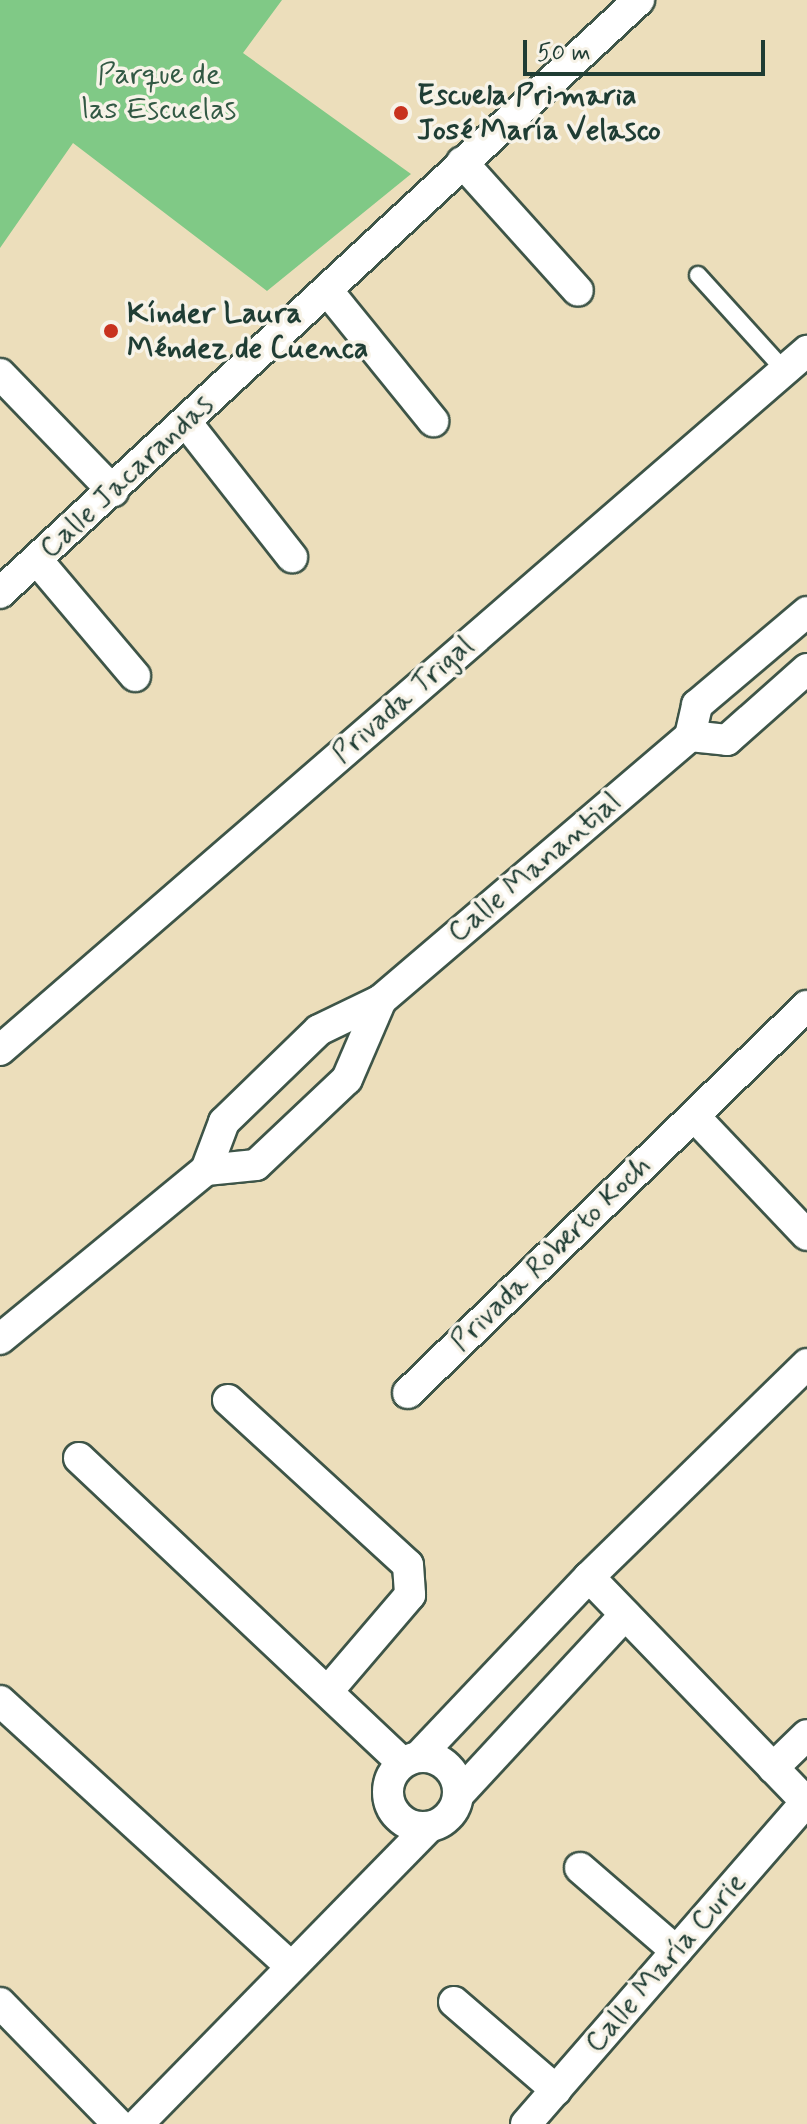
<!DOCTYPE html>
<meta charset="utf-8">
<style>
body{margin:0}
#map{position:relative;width:807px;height:2124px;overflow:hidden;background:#ecdebb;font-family:Mynerve,sans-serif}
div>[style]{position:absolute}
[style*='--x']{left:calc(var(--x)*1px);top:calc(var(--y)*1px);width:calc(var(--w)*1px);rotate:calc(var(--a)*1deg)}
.green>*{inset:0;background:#80c986}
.roads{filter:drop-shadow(2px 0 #3e5548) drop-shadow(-2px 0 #3e5548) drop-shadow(0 2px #3e5548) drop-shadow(0 -2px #3e5548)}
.lane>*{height:16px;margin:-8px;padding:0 8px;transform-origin:8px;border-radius:8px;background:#fff}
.street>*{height:30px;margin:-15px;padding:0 15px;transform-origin:15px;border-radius:15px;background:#fff}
.street>.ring{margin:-15px;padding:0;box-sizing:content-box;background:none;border:30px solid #fff;border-radius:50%}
.dots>*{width:22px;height:22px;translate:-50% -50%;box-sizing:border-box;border:4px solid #f7f3e8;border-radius:50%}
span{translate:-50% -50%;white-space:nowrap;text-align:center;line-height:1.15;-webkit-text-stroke:7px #f7f3e8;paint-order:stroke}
.park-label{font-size:30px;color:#325944}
.poi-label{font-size:30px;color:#1f3d34;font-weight:700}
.left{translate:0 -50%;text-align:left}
.street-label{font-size:30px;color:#1f3d34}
.scale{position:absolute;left:523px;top:40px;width:242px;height:36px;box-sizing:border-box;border:4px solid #1f3d34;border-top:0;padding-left:10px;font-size:24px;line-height:28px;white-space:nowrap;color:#1f3d34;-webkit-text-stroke:6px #f7f3e8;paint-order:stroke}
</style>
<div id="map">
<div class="green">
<div style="clip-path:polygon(0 0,282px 0,243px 53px,411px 174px,267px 291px,73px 143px,0 248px)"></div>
</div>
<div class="roads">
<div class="lane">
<div style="--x:698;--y:275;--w:128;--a:47.8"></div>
</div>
<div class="street">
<div style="--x:462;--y:162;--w:173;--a:48"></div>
<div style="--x:327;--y:290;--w:169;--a:51"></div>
<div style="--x:0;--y:374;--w:163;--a:46"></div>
<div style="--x:186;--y:422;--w:172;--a:51.9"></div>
<div style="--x:37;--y:560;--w:152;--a:49.8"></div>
<div style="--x:0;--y:593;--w:872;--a:-42.86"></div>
<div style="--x:690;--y:736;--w:37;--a:6"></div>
<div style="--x:727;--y:740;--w:107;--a:-41.6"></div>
<div style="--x:0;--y:1050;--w:1068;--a:-40.9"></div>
<div style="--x:694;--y:1116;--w:164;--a:46.5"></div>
<div style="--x:206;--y:1170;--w:50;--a:-5.7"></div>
<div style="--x:256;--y:1165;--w:125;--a:-43.4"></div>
<div style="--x:347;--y:1079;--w:86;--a:-66.7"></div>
<div style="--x:0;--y:1339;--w:266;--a:-39.4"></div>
<div style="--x:206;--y:1170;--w:51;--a:-69.4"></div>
<div style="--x:224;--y:1122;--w:132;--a:-44.1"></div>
<div style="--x:319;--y:1030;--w:69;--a:-25.8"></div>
<div style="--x:381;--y:1000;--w:406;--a:-40.5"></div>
<div style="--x:690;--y:736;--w:32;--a:-77"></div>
<div style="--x:697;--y:705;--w:144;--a:-40.2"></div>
<div style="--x:408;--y:1393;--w:556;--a:-44.13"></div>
<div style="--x:228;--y:1400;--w:244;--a:42.5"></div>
<div style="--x:408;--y:1565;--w:30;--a:86"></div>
<div style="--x:410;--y:1595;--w:125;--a:130.5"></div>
<div style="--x:79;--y:1458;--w:442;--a:43.3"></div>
<div style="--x:589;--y:1577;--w:314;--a:46"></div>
<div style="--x:0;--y:1701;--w:394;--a:42.4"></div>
<div style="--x:420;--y:1755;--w:245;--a:-46.5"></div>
<div style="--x:589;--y:1577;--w:305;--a:-44.3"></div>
<div class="ring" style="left:388px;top:1757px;width:40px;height:40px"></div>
<div style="--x:773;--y:1768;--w:47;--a:-44.1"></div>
<div style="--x:460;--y:1793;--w:243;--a:-47.2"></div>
<div style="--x:580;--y:1868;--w:127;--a:40.8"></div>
<div style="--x:454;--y:2002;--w:135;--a:40.8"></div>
<div style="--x:0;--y:2003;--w:169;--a:45.7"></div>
<div style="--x:138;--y:2124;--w:413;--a:-45.6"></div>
<div style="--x:526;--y:2124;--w:427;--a:-49"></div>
</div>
</div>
<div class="dots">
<div style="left:401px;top:113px;background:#c8321e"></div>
<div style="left:111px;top:331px;background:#c8321e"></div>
</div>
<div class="park-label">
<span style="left:159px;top:92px">Parque de<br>las Escuelas</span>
</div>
<div class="poi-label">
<span class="left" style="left:417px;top:113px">Escuela Primaria<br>José María Velasco</span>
<span class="left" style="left:127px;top:331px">Kínder Laura<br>Méndez de Cuenca</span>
</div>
<div class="street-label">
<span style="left:127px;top:477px;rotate:-43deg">Calle Jacarandas</span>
<span style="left:403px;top:700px;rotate:-41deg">Privada Trigal</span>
<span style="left:535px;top:868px;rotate:-40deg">Calle Manantial</span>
<span style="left:551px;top:1254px;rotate:-44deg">Privada Roberto Koch</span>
<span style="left:666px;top:1963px;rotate:-49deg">Calle María Curie</span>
</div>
<div class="scale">50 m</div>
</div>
